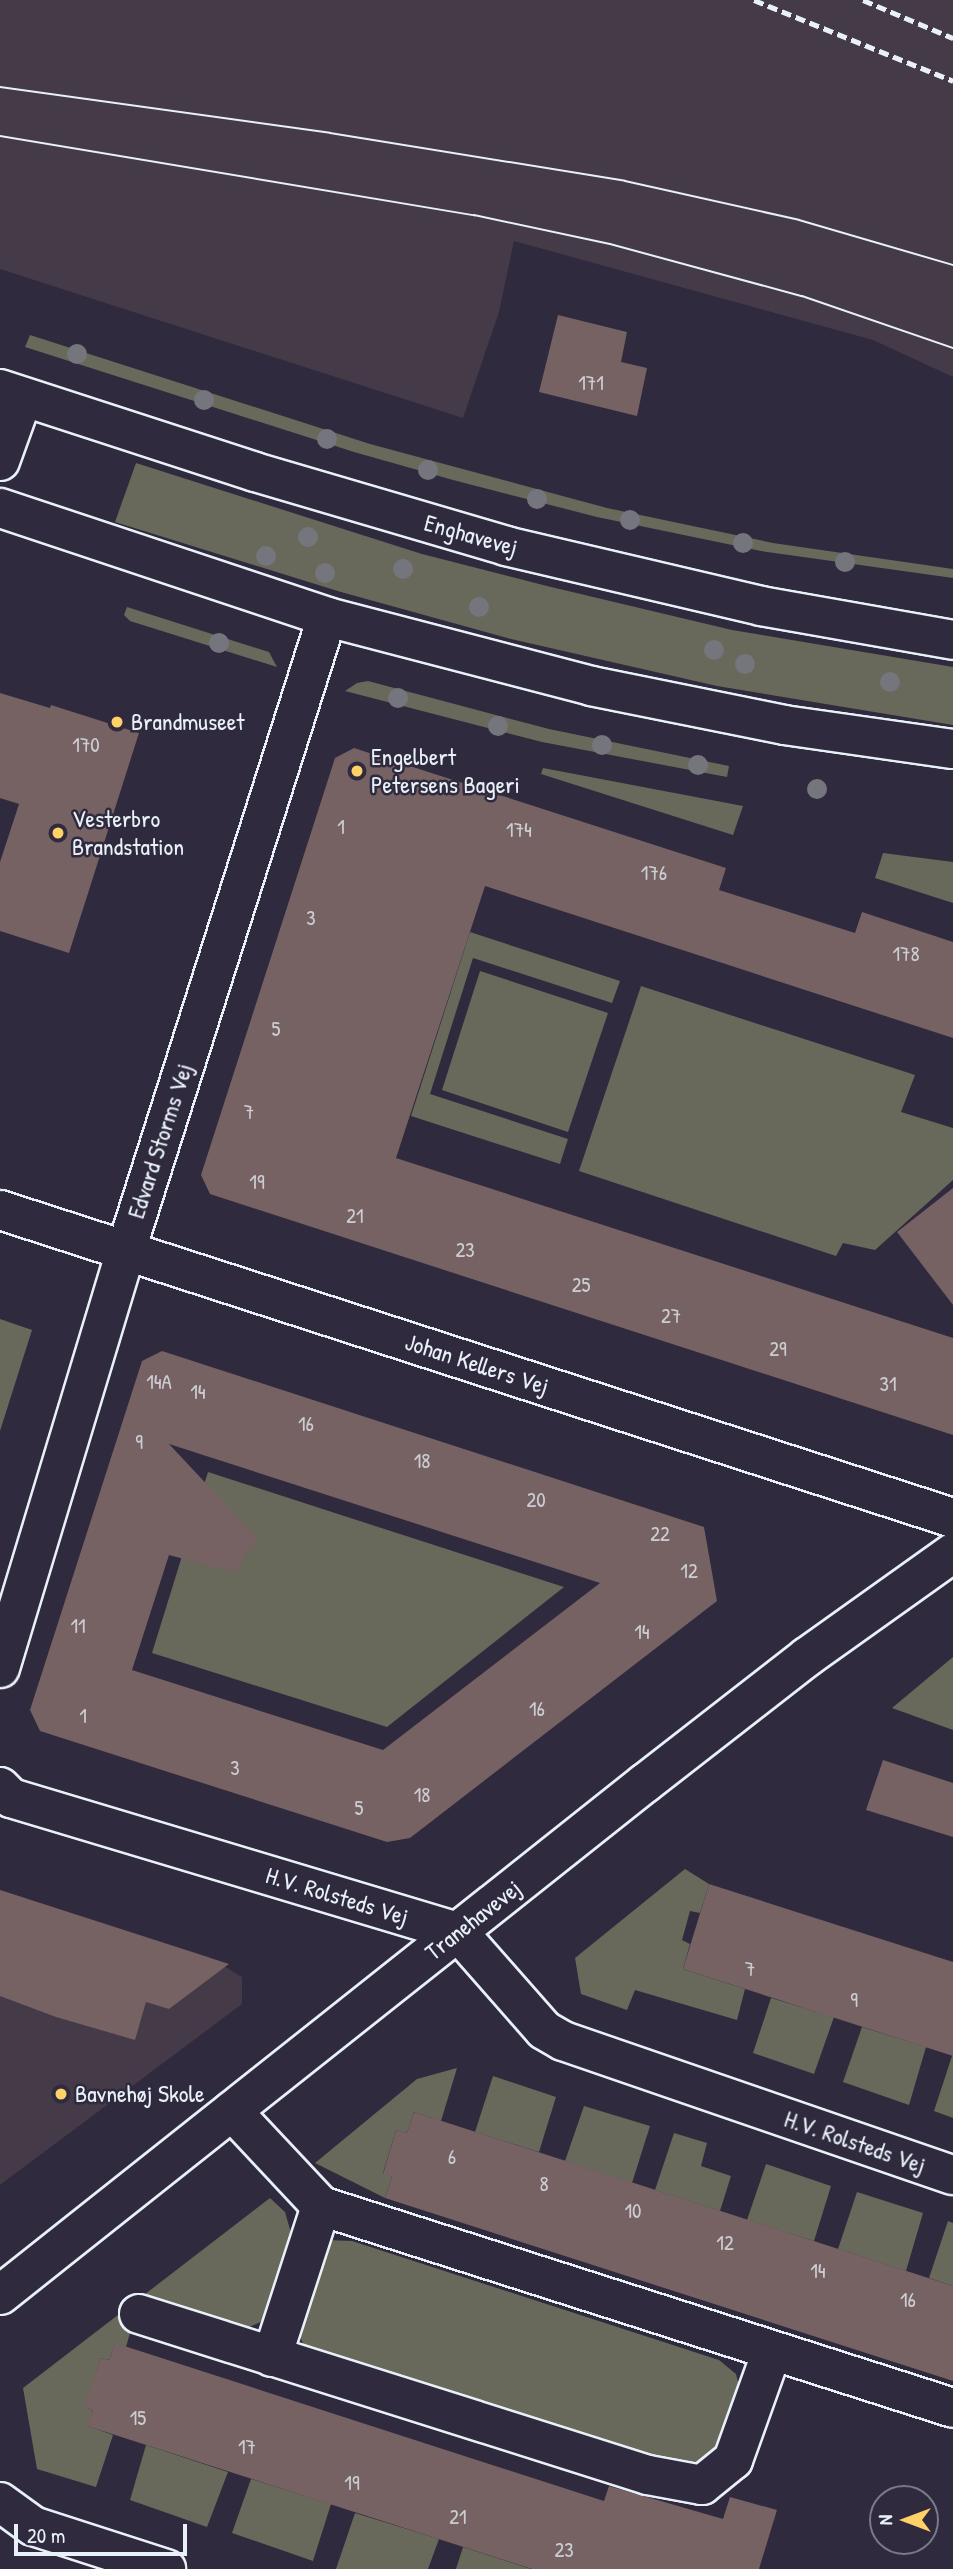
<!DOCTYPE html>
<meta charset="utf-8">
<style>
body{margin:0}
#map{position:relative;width:953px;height:2569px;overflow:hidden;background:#2f2a3d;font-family:"Patrick Hand",sans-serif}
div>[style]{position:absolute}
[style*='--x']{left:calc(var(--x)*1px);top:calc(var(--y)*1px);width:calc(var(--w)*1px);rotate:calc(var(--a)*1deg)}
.built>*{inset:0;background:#443a48}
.green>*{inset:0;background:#68695a}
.building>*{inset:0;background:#766163}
.roads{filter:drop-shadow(2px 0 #e8f1f8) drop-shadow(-2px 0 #e8f1f8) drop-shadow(0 2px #e8f1f8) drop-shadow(0 -2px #e8f1f8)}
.minor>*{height:38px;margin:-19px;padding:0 19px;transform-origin:19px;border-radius:19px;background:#2f2a3d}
.tram>*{height:2px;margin:-1px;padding:0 1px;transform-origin:1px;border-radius:1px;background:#e8f1f8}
.rail>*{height:5px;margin-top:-2.5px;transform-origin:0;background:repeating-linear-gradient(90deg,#e8f1f8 0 10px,transparent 0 15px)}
.trees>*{width:20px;height:20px;margin:-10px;border-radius:50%;background:#75767d}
.dots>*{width:19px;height:19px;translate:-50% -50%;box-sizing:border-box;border:4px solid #2f2a3d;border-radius:50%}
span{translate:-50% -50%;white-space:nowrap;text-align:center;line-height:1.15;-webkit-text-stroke:5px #2f2a3d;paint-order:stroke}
.number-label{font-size:21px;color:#cccdd3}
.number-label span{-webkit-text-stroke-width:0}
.street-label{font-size:24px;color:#e8f1f8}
.poi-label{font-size:24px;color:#e8f1f8}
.left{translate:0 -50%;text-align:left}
.north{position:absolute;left:869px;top:2485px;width:70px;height:70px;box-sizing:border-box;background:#2f2a3d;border:2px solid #797a88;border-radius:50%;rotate:270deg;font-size:19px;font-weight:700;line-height:28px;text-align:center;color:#e8f1f8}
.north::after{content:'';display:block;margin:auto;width:24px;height:32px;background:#ffd166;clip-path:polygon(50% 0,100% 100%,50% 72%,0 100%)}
.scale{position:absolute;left:14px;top:2524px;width:173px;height:32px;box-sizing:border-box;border:4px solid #e8f1f8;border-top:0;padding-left:9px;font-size:21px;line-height:24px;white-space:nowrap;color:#e8f1f8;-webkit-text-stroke:5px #2f2a3d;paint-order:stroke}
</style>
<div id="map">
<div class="built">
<div style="clip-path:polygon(0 0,953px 0,953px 377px,873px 340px,514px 241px,499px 312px,463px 418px,0 269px)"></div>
<div style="clip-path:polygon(0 1890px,209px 1957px,242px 1977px,242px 2004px,0 2185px)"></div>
</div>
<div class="green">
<div style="clip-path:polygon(30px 335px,370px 444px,607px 508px,773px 543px,953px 569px,953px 578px,761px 551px,597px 517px,453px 480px,354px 452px,25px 347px)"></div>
<div style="clip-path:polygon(136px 463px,422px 554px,547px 586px,732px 630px,953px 667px,953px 725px,717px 686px,511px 639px,341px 592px,115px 522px)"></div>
<div style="clip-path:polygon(127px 607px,269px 652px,277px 667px,130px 621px,124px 615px)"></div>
<div style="clip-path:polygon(368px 681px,549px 729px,729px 766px,727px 777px,542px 742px,345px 691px,357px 683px)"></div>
<div style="clip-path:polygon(543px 768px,743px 806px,733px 835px,541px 774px)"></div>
<div style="clip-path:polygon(883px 853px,953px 862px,953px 903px,875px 878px)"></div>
<div style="clip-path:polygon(470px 932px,620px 981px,612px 1003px,473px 958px,430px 1094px,568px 1139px,560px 1164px,411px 1116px)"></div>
<div style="clip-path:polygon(480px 971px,608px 1013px,568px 1132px,442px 1090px)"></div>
<div style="clip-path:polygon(641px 986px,915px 1075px,901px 1112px,953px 1128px,953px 1180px,875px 1250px,843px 1243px,836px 1256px,579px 1171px)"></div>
<div style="clip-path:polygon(0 1319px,32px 1330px,0 1431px)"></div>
<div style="clip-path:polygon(208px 1472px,564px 1587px,387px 1727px,152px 1653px)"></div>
<div style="clip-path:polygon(953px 1657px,953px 1730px,892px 1708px)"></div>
<div style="clip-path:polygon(685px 1869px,709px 1884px,700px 1913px,690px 1911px,682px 1940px,690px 1944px,683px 1969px,745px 1989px,737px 2020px,635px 1990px,627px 2010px,581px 1994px,575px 1958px)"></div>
<div style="clip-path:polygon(771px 1998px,834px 2017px,814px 2074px,753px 2053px)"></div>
<div style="clip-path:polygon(862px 2027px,926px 2047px,909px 2105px,843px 2082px)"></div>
<div style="clip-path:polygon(952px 2056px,953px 2056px,953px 2118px,934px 2111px)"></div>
<div style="clip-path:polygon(457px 2068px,441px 2121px,414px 2112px,407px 2133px,396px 2130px,383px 2173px,392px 2177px,385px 2198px,315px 2163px,417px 2079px)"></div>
<div style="clip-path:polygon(493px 2076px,556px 2097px,539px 2152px,475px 2132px)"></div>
<div style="clip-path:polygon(584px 2106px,650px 2126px,632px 2183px,565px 2161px)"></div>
<div style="clip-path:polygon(674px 2133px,707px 2143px,701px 2166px,731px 2176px,720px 2211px,655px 2190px)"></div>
<div style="clip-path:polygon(766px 2164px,831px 2186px,814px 2241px,747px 2220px)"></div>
<div style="clip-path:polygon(857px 2192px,923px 2213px,906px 2271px,838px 2249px)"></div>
<div style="clip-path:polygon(270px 2198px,285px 2212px,291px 2233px,265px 2320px,243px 2330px,140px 2298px,126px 2347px,115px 2344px,109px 2360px,101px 2358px,85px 2407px,93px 2410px,88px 2426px,113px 2435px,96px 2487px,37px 2469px,23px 2388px)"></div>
<div style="clip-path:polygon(948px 2221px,953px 2223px,953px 2286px,929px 2278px)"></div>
<div style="clip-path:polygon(325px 2240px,352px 2241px,719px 2360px,736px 2374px,742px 2398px,721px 2448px,703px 2461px,680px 2469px,308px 2354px,297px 2330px)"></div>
<div style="clip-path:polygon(146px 2445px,228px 2472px,207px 2527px,130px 2500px)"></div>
<div style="clip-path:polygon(251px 2479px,331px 2504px,313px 2561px,232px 2533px)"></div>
<div style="clip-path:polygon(355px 2513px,439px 2539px,428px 2569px,336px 2569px)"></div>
<div style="clip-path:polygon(463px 2547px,531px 2569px,456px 2569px)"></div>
</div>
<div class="building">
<div style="clip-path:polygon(558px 315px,627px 332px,621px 362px,647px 368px,637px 416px,539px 392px)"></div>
<div style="clip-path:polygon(0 693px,50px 708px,51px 705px,139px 733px,69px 953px,0 931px,0 862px,19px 804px,0 798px)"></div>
<div style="clip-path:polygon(354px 748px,726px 868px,719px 890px,855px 933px,862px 912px,953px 942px,953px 1038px,485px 886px,396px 1158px,953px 1338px,953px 1435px,210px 1194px,201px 1175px,335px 758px)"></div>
<div style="clip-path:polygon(953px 1188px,953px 1305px,897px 1232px)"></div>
<div style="clip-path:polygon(evenodd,162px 1351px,704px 1527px,717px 1601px,410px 1838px,387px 1842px,40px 1731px,30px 1710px,142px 1361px,162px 1351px,169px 1444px,600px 1583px,383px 1750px,132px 1670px,169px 1555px,236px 1573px,245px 1555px,259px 1540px,169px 1444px)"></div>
<div style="clip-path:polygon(883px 1760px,953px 1783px,953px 1837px,866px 1810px)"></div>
<div style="clip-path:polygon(709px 1884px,953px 1962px,953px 2056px,683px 1969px)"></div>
<div style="clip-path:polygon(0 1890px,229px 1964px,169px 2009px,146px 2002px,135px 2040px,56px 2017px,0 1996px)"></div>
<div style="clip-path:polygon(414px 2112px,953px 2286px,953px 2381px,385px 2198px,392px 2177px,383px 2174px,396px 2130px,407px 2133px)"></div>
<div style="clip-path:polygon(115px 2343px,604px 2501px,609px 2486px,723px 2519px,730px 2497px,777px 2510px,759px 2569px,532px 2569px,87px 2426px,93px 2410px,84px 2407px,101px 2358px,109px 2360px)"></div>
</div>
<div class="roads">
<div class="minor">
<div style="--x:0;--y:389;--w:268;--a:18"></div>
<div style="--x:255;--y:472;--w:262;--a:16.4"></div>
<div style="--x:506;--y:546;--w:262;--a:13.2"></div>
<div style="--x:761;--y:606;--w:195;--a:10"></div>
<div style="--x:0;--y:461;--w:68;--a:-70.2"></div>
<div style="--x:0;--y:508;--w:345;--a:18.4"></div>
<div style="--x:327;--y:617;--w:273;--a:14.6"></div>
<div style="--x:591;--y:686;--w:197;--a:11.4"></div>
<div style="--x:784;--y:725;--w:171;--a:8.1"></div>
<div style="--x:0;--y:1210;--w:1002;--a:17.91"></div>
<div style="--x:0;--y:1668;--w:437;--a:-73.2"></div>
<div style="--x:126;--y:1250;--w:664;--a:-72.38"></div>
<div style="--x:0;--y:1787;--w:16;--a:45"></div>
<div style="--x:11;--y:1798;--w:467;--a:16.7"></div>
<div style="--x:458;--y:1932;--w:130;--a:48.7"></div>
<div style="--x:544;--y:2030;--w:22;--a:30"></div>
<div style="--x:563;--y:2041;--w:412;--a:19"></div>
<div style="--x:232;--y:2111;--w:130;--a:46.9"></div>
<div style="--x:321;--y:2206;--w:663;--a:17.72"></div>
<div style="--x:0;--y:2295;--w:824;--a:-38.44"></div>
<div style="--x:645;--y:1783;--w:205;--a:-37.9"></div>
<div style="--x:807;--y:1657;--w:179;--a:-35.5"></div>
<div style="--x:139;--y:2314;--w:534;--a:17.55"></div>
<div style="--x:648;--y:2475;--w:55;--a:10.5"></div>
<div style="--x:702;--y:2485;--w:40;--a:-39"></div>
<div style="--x:733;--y:2460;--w:116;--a:-70.3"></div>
<div style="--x:272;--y:2357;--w:159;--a:-72"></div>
<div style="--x:0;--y:2502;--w:41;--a:36"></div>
<div style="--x:33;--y:2526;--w:140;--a:17.9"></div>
</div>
</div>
<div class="tram">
<div style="--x:0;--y:87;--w:333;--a:7.9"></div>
<div style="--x:330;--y:133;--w:299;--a:9.2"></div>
<div style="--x:625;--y:181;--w:178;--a:12.6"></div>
<div style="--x:799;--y:220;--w:160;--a:16.3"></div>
<div style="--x:0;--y:136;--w:481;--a:9.5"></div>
<div style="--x:474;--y:215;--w:139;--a:12"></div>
<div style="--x:610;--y:244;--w:199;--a:15.2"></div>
<div style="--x:802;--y:296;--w:160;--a:19"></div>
</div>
<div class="rail">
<div style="--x:754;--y:0;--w:215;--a:22.1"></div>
<div style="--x:863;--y:0;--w:98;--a:22.9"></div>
</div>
<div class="trees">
<div style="left:77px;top:354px"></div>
<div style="left:204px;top:400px"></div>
<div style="left:327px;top:439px"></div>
<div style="left:428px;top:470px"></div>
<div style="left:537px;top:499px"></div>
<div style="left:630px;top:520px"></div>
<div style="left:308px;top:537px"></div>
<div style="left:743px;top:543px"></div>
<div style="left:266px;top:556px"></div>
<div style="left:845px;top:562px"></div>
<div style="left:403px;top:569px"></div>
<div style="left:325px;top:573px"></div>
<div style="left:479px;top:607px"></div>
<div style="left:219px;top:643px"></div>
<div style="left:714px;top:650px"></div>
<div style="left:745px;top:664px"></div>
<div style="left:890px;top:682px"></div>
<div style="left:398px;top:698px"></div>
<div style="left:498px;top:726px"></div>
<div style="left:602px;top:745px"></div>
<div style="left:698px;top:765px"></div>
<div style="left:817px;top:789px"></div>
</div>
<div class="dots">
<div style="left:117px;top:722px;background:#ffd166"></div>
<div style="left:357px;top:771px;background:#ffd166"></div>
<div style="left:58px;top:833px;background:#ffd166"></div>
<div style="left:61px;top:2094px;background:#ffd166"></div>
</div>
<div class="number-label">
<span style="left:591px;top:383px">171</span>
<span style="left:86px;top:745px">170</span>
<span style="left:341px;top:827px">1</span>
<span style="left:519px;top:830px">174</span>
<span style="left:654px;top:873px">176</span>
<span style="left:311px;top:918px">3</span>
<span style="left:906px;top:954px">178</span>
<span style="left:276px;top:1029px">5</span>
<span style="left:249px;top:1112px">7</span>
<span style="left:257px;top:1182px">19</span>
<span style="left:355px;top:1216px">21</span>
<span style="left:465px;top:1250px">23</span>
<span style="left:581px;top:1285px">25</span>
<span style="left:671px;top:1316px">27</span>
<span style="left:778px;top:1349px">29</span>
<span style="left:159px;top:1382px">14A</span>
<span style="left:888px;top:1384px">31</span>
<span style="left:198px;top:1392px">14</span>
<span style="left:306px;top:1424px">16</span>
<span style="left:139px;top:1442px">9</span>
<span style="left:422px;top:1461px">18</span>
<span style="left:536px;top:1500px">20</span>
<span style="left:660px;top:1534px">22</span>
<span style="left:689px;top:1571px">12</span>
<span style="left:78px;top:1626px">11</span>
<span style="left:642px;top:1632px">14</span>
<span style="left:537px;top:1709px">16</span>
<span style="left:83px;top:1716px">1</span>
<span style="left:235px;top:1768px">3</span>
<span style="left:422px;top:1795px">18</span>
<span style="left:359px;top:1808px">5</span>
<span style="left:750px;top:1969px">7</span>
<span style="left:854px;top:2000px">9</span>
<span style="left:452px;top:2157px">6</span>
<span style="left:544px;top:2184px">8</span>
<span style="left:633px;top:2211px">10</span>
<span style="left:725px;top:2243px">12</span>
<span style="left:818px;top:2271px">14</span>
<span style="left:908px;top:2300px">16</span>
<span style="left:138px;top:2418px">15</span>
<span style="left:247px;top:2447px">17</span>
<span style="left:352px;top:2483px">19</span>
<span style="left:458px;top:2517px">21</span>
<span style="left:564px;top:2550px">23</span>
</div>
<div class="street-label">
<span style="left:471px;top:535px;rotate:16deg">Enghavevej</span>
<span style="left:160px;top:1141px;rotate:-72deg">Edvard Storms Vej</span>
<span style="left:477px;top:1364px;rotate:18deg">Johan Kellers Vej</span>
<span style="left:337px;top:1896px;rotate:17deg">H.V. Rolsteds Vej</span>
<span style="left:473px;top:1920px;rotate:-38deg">Tranehavevej</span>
<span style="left:855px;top:2142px;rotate:19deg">H.V. Rolsteds Vej</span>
</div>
<div class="poi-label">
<span class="left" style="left:131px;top:722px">Brandmuseet</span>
<span class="left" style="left:371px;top:771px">Engelbert<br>Petersens Bageri</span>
<span class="left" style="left:72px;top:833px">Vesterbro<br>Brandstation</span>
<span class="left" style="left:75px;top:2094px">Bavnehøj Skole</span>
</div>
<div class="north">N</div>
<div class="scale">20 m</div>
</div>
